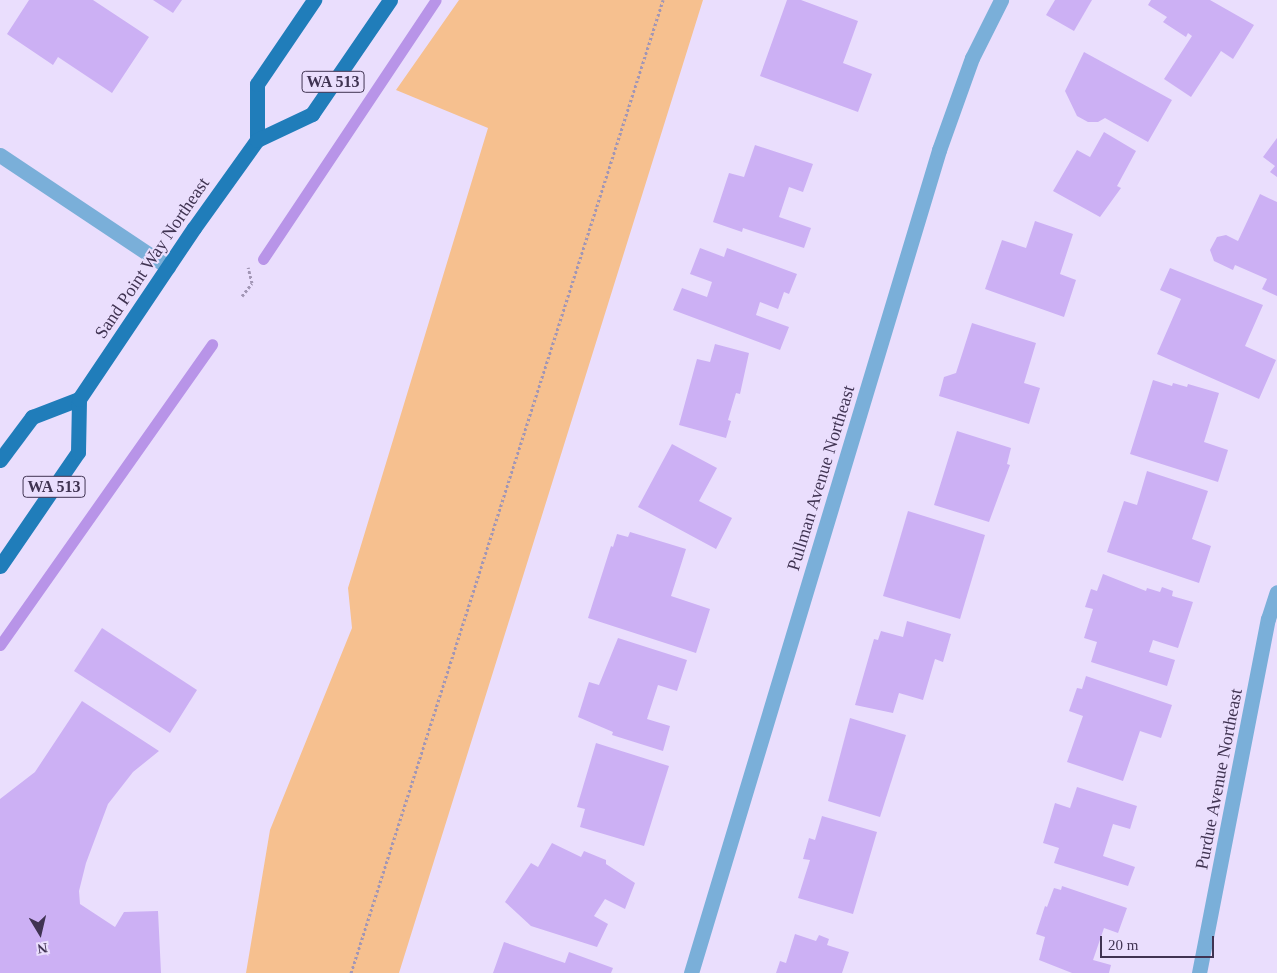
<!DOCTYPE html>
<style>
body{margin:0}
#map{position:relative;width:1277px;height:973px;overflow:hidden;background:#eadefd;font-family:Georgia,serif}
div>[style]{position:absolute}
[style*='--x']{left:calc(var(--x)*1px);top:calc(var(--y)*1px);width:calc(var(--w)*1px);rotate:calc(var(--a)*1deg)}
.green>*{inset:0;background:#f6c08f}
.stream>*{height:11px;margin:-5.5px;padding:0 5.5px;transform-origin:5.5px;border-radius:5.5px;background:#b894e8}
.building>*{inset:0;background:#ccb0f4}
.path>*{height:3px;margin-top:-1.5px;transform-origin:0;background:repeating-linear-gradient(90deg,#a296b5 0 2.5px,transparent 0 5px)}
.minor>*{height:15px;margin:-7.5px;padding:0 7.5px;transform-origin:7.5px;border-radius:7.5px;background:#7aafd9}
.major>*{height:15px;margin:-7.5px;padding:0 7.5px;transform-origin:7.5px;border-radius:7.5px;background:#207dba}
span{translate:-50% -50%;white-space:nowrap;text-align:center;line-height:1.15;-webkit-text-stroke:4px #eadefd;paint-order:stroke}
.shield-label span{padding:1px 4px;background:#eadefd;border:1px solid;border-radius:4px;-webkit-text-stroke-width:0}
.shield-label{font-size:16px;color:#403352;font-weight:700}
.street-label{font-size:18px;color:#403352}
.north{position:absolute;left:15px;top:908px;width:50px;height:50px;-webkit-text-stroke:4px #eadefd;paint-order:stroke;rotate:171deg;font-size:14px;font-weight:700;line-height:20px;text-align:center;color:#403352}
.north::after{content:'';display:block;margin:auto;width:18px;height:22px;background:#403352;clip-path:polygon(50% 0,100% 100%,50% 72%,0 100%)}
.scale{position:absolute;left:1100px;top:936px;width:114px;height:22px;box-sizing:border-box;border:2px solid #403352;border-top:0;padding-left:6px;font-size:15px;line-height:18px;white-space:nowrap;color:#403352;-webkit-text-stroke:4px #eadefd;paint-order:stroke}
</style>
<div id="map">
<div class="green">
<div style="clip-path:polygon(459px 0,703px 0,399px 973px,246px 973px,270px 830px,352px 628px,348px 588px,488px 128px,396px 90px)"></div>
</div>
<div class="stream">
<div style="--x:263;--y:259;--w:311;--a:-56.3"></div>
<div style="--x:0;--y:645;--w:368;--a:-54.8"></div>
</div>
<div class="building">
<div style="clip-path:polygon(29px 0,93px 0,149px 37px,112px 93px,58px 57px,53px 65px,7px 34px)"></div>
<div style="clip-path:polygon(153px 0,182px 0,173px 13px)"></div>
<div style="clip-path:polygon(787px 0,801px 0,858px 21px,843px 63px,872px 74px,858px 112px,760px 76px)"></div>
<div style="clip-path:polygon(1055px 0,1092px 0,1074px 31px,1046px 15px)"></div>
<div style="clip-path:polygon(1151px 0,1210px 0,1254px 25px,1233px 59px,1221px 51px,1191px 97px,1164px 79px,1192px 36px,1188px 33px,1186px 37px,1163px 22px,1167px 17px,1148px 5px)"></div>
<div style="clip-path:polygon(1084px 52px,1172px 100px,1148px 142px,1105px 118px,1098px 122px,1088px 122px,1077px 116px,1065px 91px)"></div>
<div style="clip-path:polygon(1104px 132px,1136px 151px,1117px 186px,1121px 188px,1100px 217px,1053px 191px,1077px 150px,1090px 157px)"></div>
<div style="clip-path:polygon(1277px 138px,1277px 177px,1270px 172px,1275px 166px,1263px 157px)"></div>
<div style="clip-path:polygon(755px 145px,813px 164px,803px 192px,789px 187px,779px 217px,811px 228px,804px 248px,743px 228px,742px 232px,713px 222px,729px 173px,744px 177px)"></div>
<div style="clip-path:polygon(1260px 194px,1277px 202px,1277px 296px,1262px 289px,1267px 279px,1235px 265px,1233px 270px,1214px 261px,1210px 250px,1217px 237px,1226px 235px,1238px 241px)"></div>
<div style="clip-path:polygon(1035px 221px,1073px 234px,1060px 274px,1076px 280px,1064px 317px,985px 289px,1002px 240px,1026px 248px)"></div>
<div style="clip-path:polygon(700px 248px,724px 257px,727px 248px,797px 274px,789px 294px,784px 292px,778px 309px,760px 302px,756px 315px,789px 327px,780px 350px,673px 310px,682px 288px,707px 297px,712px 282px,690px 274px)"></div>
<div style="clip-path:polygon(1170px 268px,1263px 305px,1245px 346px,1276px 360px,1259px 399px,1157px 354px,1181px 299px,1160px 290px)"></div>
<div style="clip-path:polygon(972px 323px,1036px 343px,1024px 383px,1040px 388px,1029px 424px,939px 396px,944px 377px,956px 373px)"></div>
<div style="clip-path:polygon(715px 344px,749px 353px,740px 394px,736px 393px,728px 420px,731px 421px,726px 438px,679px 425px,697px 359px,710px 362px)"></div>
<div style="clip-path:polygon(1153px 380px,1172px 386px,1173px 383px,1187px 387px,1188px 384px,1219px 393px,1204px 442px,1228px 450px,1218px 482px,1130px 454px)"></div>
<div style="clip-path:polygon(957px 431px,1011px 448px,1007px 464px,1010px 465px,989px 522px,934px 505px)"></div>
<div style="clip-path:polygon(672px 444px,717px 468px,699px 501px,732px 518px,716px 549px,638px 507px)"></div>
<div style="clip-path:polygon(1147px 471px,1208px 491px,1192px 539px,1211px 546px,1199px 583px,1107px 552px,1124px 501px,1137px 505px)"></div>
<div style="clip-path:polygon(908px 511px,985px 535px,960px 619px,883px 596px)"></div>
<div style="clip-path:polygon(630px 532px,686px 549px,671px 596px,710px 609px,696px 653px,588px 618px,611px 546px,613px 547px,617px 534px,628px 537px)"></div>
<div style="clip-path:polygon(1103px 574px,1146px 591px,1147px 588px,1160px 592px,1162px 587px,1173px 591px,1172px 596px,1193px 602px,1178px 648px,1153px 640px,1149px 652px,1175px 660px,1167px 686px,1091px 662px,1097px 642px,1084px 638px,1093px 609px,1085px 607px,1091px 589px,1097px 591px)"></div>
<div style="clip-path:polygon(907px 621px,951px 634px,943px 662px,935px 659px,923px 700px,899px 693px,893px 713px,855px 705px,874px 639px,878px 640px,881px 631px,903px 637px)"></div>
<div style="clip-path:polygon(102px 628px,197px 690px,170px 733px,74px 671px)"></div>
<div style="clip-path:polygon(618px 638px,687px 660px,677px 691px,658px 685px,647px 719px,670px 726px,663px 751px,612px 735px,613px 732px,578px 717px,589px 682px,599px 685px)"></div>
<div style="clip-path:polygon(1086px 676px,1172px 705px,1161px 738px,1140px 731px,1123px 781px,1067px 762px,1083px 716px,1069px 711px,1077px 688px,1082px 689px)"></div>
<div style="clip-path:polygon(82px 701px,159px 751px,133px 772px,108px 804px,86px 863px,79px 891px,80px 904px,115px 927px,124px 912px,158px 911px,161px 973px,0 973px,0 799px,35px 772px)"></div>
<div style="clip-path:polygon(850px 718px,906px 735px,880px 817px,828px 801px)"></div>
<div style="clip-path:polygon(596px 743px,669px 766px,644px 846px,580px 827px,585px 809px,577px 807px)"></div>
<div style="clip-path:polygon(1077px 787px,1137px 806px,1130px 829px,1113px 824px,1103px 856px,1135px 867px,1128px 886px,1054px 863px,1059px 848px,1043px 843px,1055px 803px,1070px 808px)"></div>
<div style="clip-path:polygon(822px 816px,877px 832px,853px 914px,798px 898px,810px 860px,803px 859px,809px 838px,815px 840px)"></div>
<div style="clip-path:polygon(552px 843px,581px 857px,584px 851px,606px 860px,606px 864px,635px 883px,625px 909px,605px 899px,594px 916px,608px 924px,597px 947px,531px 926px,505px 902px,531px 863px,538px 867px)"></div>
<div style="clip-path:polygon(1062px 886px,1127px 908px,1118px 933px,1104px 928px,1093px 960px,1111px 965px,1109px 973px,1072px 973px,1039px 960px,1045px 937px,1036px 934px,1045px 906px,1047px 907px,1054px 888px,1061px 890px)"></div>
<div style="clip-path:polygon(795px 934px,816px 941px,819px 935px,829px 939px,827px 945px,849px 952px,842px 973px,776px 973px,780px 961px,786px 963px)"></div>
<div style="clip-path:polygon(504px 942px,565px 963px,569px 952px,613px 968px,611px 973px,493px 973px)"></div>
</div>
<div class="path">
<div style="--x:242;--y:296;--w:16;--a:-52"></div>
<div style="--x:252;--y:283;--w:16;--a:-104"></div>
<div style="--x:351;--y:973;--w:1022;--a:-72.22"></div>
</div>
<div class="minor">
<div style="--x:0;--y:155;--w:202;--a:33.7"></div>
<div style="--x:691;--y:973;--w:860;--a:-73.23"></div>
<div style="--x:939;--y:150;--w:98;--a:-70.3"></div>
<div style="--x:972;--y:58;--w:65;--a:-63.4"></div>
<div style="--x:1199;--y:973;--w:361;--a:-79"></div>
<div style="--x:1268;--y:619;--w:28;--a:-72"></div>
</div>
<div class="major">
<div style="--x:257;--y:140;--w:56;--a:-90"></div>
<div style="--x:257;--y:84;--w:102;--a:-55.8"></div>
<div style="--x:0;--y:460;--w:54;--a:-53.3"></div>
<div style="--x:32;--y:417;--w:50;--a:-21"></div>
<div style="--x:0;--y:566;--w:138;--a:-55.6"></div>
<div style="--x:78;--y:452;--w:53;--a:-88.9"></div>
<div style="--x:79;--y:399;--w:206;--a:-56.1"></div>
<div style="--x:194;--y:228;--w:108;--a:-54.4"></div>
<div style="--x:257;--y:140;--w:61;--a:-25.3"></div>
<div style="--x:312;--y:114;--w:138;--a:-55.6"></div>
</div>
<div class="shield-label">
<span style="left:333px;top:82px">WA 513</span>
<span style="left:54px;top:487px">WA 513</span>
</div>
<div class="street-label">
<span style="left:152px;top:258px;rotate:-56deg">Sand Point Way Northeast</span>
<span style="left:821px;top:478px;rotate:-73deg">Pullman Avenue Northeast</span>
<span style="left:1219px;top:779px;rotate:-79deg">Purdue Avenue Northeast</span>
</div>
<div class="north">N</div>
<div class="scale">20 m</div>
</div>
